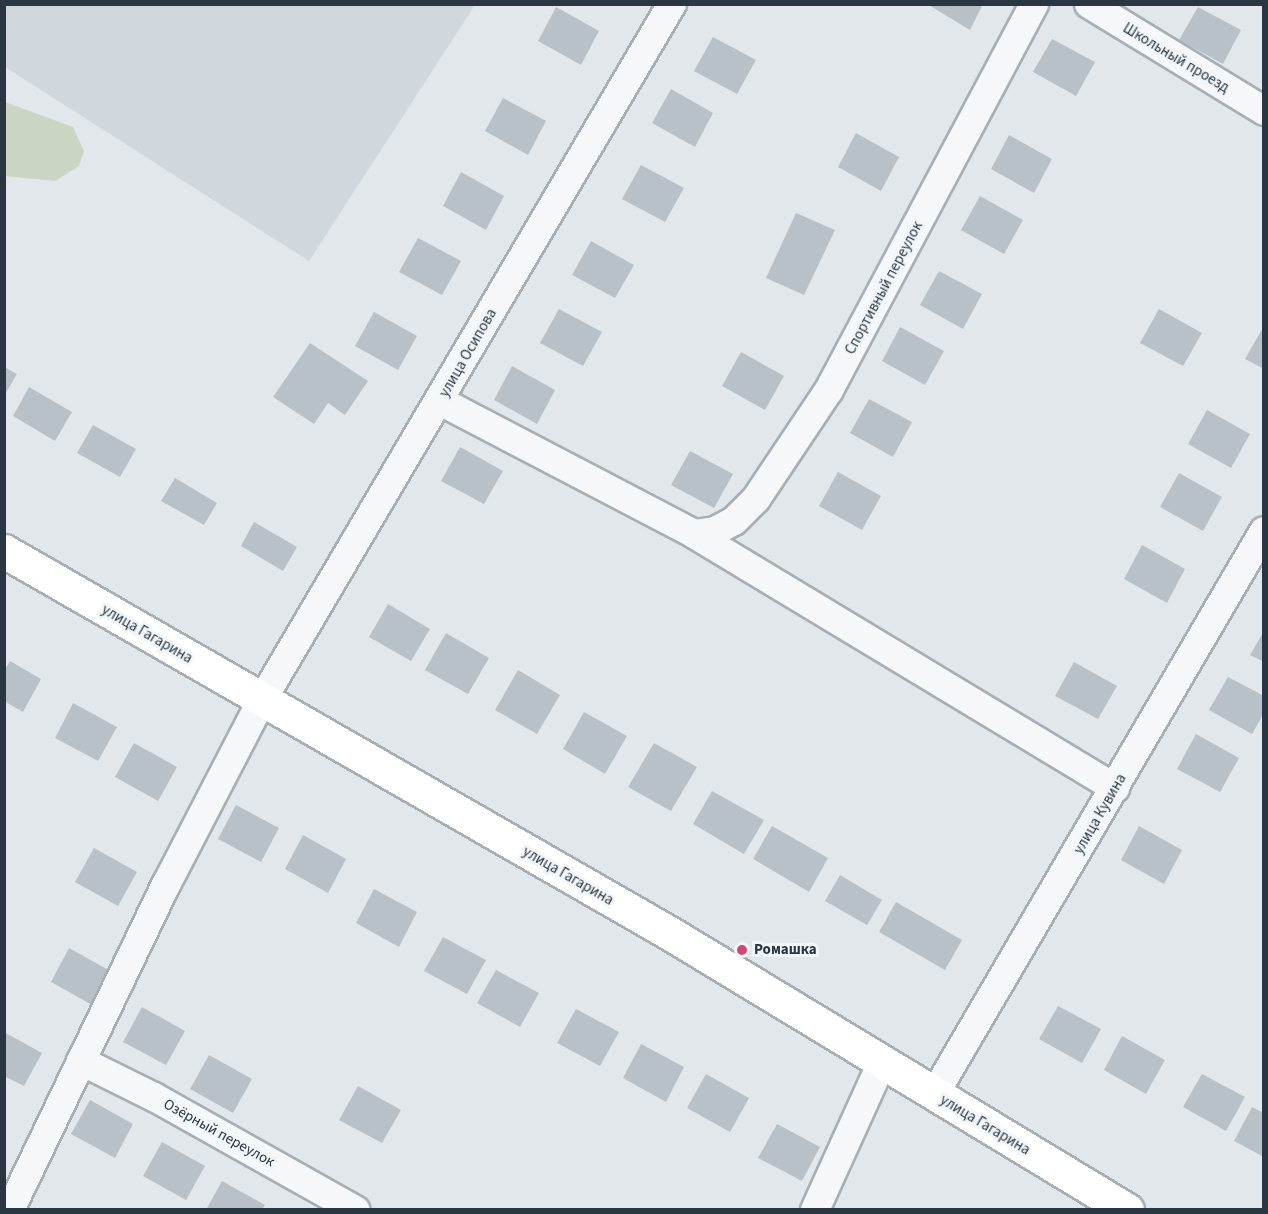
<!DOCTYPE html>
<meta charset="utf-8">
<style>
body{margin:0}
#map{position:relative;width:1268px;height:1214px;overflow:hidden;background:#e2e7eb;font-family:"Source Sans 3",sans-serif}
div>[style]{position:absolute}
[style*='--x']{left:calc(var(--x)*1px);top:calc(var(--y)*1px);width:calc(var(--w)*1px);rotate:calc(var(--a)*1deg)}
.built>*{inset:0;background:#d0d7dd}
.green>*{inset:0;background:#cbd5c3}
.building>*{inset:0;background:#b9c1c8}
.roads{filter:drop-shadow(2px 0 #a7afb5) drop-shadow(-2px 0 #a7afb5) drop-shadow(0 2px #a7afb5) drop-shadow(0 -2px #a7afb5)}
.minor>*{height:28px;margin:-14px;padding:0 14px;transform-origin:14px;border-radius:14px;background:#f5f7f9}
.secondary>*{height:33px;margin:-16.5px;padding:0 16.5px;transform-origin:16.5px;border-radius:16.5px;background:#fff}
.dots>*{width:16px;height:16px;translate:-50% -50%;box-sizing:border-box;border:3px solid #f2f6f8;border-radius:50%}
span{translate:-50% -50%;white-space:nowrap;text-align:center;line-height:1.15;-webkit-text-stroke:6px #f2f6f8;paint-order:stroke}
.street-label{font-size:15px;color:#2a3743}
.poi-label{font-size:15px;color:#2a3743;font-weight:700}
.left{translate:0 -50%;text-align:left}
.frame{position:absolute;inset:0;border:6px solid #2a3743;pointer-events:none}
</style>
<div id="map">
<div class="built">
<div style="clip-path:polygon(4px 5px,5px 4px,475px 5px,309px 261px,5px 67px)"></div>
</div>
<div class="green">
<div style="clip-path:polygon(5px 102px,73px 127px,84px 151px,79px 166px,55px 181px,5px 176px)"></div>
</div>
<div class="building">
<div style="clip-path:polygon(927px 4px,983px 4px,970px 30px)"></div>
<div style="clip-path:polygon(556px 7px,599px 31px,581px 65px,538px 41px)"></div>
<div style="clip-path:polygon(1198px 7px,1241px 30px,1223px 64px,1179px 40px)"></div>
<div style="clip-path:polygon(713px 37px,756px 60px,737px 94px,694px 71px)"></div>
<div style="clip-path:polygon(1052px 39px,1095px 62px,1076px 96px,1033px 72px)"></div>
<div style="clip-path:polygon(671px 89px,713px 113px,695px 147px,652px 123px)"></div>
<div style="clip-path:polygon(503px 98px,546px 121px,528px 155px,485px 131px)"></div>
<div style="clip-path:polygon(856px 133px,899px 157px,881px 191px,838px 167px)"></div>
<div style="clip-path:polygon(1009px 135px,1052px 159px,1034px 193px,991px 169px)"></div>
<div style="clip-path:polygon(641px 165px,684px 188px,665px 222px,622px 199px)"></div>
<div style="clip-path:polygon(461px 172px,504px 196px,486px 230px,443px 206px)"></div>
<div style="clip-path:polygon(980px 196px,1023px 220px,1004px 254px,961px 230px)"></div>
<div style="clip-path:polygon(796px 213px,835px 230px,804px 295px,766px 278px)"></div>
<div style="clip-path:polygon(418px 238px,461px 261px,442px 295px,399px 272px)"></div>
<div style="clip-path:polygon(591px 241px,634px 265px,615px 298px,572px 275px)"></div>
<div style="clip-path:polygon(939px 271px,982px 294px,963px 329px,920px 305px)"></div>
<div style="clip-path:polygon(559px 309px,602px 332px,583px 366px,540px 343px)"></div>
<div style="clip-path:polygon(1159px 309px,1202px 333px,1183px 366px,1140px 343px)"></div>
<div style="clip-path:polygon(374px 312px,417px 336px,398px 370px,355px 346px)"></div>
<div style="clip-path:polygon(1264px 326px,1264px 369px,1245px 359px)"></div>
<div style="clip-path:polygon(900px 327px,944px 351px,925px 385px,882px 361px)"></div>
<div style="clip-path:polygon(310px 343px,368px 381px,345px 415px,328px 403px,314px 424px,273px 397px)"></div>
<div style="clip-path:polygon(741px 352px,784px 376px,765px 410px,722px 386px)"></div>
<div style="clip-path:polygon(512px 366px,555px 390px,537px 424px,494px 400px)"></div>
<div style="clip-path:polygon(4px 367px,17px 374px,4px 396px)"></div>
<div style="clip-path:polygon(29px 387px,72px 412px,55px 441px,13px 416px)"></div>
<div style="clip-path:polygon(869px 399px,912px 422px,893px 457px,850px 433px)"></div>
<div style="clip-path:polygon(1207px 410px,1250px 434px,1231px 468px,1188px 444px)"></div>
<div style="clip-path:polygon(93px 425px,136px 449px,120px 477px,77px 453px)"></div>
<div style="clip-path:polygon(460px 447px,503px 471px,484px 504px,441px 481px)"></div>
<div style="clip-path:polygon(690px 451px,733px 474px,714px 508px,671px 485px)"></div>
<div style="clip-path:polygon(838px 472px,881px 496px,862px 530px,819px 506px)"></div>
<div style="clip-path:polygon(1179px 473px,1222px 497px,1203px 531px,1160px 507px)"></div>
<div style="clip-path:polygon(175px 478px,217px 503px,204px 525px,161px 501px)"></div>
<div style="clip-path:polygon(254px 522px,297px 547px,283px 571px,241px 546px)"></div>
<div style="clip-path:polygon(1142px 545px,1185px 569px,1167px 603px,1124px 579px)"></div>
<div style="clip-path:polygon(388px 604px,430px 629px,411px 661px,369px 637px)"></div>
<div style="clip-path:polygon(1264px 631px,1264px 662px,1250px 655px)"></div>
<div style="clip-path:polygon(446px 633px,489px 658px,468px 694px,425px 670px)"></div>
<div style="clip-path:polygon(10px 661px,41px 679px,23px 712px,4px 701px,4px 671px)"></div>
<div style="clip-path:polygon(1074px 662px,1117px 686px,1098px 719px,1055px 696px)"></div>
<div style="clip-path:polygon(518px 670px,560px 695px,537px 734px,495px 710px)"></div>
<div style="clip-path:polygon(1228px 677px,1264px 696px,1264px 713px,1252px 734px,1209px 710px)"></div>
<div style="clip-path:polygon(73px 703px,117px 727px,98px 761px,55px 738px)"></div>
<div style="clip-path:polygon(584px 712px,627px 736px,605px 774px,563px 749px)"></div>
<div style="clip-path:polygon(1196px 734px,1239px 758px,1220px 792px,1177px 769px)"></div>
<div style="clip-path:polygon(134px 743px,177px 767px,158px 801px,115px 777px)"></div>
<div style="clip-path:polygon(654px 743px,697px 767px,671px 811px,628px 787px)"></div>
<div style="clip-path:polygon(712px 791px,764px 820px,744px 854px,693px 824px)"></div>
<div style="clip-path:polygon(236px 805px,279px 828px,261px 862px,218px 839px)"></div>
<div style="clip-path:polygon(772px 826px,828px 858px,809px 892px,753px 859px)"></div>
<div style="clip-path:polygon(1139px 826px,1182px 850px,1164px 884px,1121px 860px)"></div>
<div style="clip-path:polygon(303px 835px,346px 859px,328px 893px,285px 869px)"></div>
<div style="clip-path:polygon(94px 848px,137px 872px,118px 906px,75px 882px)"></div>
<div style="clip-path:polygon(840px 875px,882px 900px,867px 925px,825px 901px)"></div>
<div style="clip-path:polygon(374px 889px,417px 912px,399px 947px,356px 923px)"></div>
<div style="clip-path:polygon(896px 902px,962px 940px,945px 970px,879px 932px)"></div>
<div style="clip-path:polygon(443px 937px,486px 960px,467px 994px,424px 971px)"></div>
<div style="clip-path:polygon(69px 948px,112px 972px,94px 1006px,51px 982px)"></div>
<div style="clip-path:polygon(496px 970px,539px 993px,520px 1027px,477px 1003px)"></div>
<div style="clip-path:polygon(1058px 1006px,1101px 1029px,1082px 1063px,1039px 1039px)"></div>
<div style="clip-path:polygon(142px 1007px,185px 1031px,166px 1065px,123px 1042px)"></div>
<div style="clip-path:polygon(576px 1009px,619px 1032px,600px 1066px,557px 1043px)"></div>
<div style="clip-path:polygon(4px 1032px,42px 1053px,24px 1086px,4px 1076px)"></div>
<div style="clip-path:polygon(1122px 1036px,1165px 1060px,1146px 1094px,1104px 1070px)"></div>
<div style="clip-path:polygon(641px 1044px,684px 1067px,666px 1102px,623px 1078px)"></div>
<div style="clip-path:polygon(209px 1055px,252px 1079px,233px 1113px,190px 1089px)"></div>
<div style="clip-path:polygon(706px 1074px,749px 1098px,730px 1132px,687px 1108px)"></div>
<div style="clip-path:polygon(1202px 1074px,1245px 1097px,1226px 1131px,1183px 1107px)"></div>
<div style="clip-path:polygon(358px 1086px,401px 1110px,382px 1143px,339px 1120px)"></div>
<div style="clip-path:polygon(90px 1100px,133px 1124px,115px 1158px,71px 1134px)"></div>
<div style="clip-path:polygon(1252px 1107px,1264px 1113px,1264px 1157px,1234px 1141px)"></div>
<div style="clip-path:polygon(777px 1124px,820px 1147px,802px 1181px,758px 1158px)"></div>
<div style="clip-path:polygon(162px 1142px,205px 1166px,186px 1200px,143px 1176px)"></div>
<div style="clip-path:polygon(222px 1181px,265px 1205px,262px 1210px,206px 1210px)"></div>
</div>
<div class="roads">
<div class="minor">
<div style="--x:1089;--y:4;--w:205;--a:31.4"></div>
<div style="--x:440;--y:401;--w:287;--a:27.6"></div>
<div style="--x:694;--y:534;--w:492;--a:31.1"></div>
<div style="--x:694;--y:534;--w:21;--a:-8"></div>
<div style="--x:715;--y:531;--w:21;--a:-28"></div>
<div style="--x:734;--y:521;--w:31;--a:-45"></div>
<div style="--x:756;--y:499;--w:131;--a:-56.2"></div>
<div style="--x:829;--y:390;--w:437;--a:-62"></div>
<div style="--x:81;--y:1061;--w:81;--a:26.3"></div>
<div style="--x:154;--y:1097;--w:231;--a:29.3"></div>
<div style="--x:934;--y:1095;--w:653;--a:-59.67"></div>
<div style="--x:10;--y:1210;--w:361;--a:-64.4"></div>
<div style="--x:166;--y:885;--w:208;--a:-62.6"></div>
<div style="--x:262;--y:700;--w:808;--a:-59.5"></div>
<div style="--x:815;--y:1210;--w:162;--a:-65.6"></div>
</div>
<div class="secondary">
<div style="--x:4;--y:551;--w:769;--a:29.86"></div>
<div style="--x:671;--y:934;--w:533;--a:31.18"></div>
</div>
</div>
<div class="dots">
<div style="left:742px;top:950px;background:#d14672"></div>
</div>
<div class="street-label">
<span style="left:1176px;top:58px;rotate:31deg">Школьный проезд</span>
<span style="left:884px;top:288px;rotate:-62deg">Спортивный переулок</span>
<span style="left:468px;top:353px;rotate:-60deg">улица Осипова</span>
<span style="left:147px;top:634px;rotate:30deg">улица Гагарина</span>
<span style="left:1100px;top:814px;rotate:-60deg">улица Кувина</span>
<span style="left:568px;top:876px;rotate:30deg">улица Гагарина</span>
<span style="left:985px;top:1125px;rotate:31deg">улица Гагарина</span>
<span style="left:219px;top:1133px;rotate:29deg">Озёрный переулок</span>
</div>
<div class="poi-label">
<span class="left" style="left:754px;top:950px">Ромашка</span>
</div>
<div class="frame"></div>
</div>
